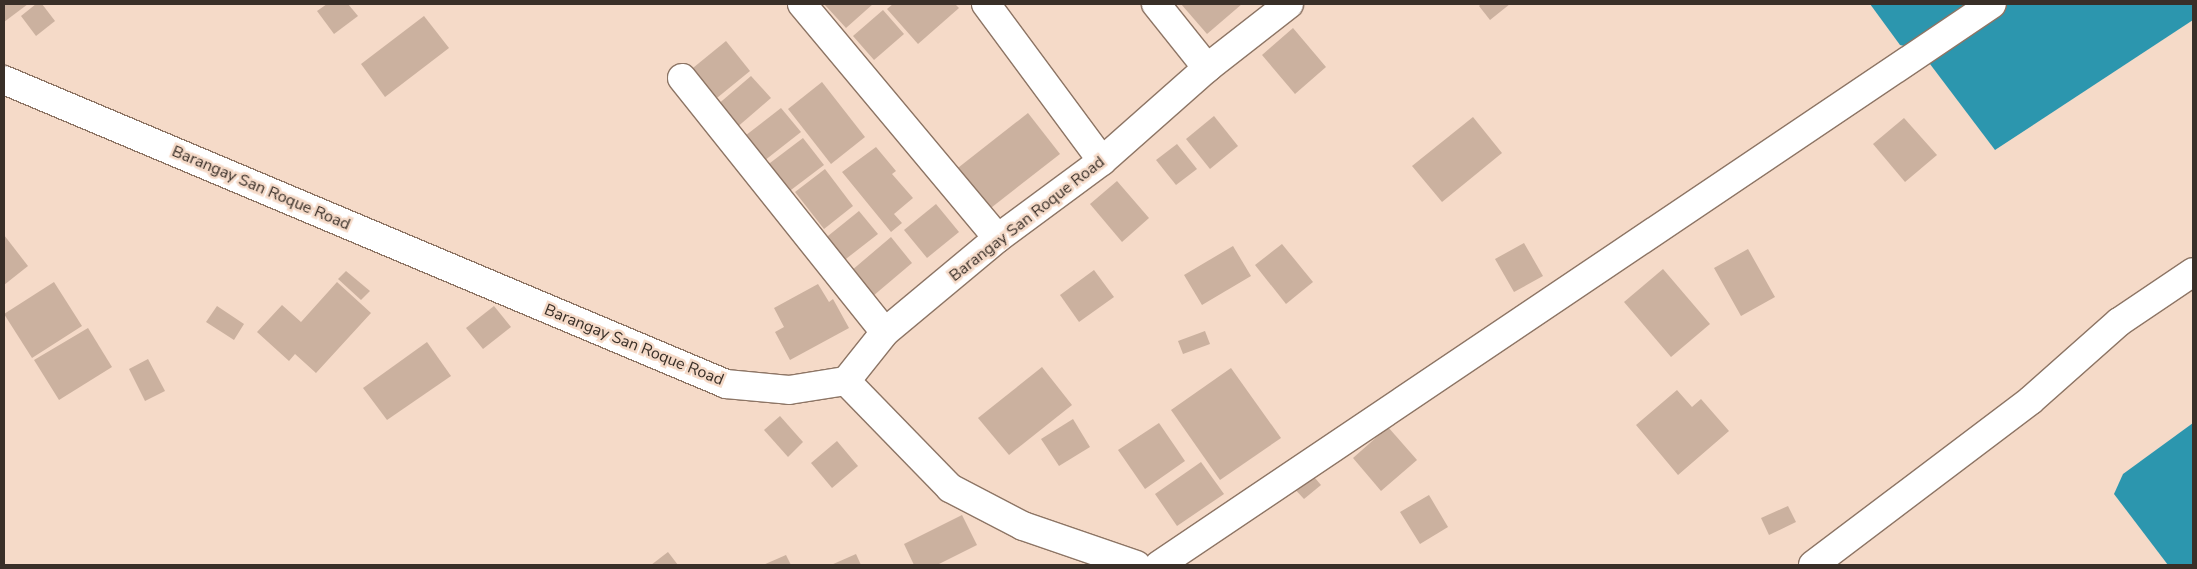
<!DOCTYPE html>
<style>
body{margin:0}
#map{position:relative;width:2197px;height:569px;overflow:hidden;background:#f5dac8;font-family:"Nunito Sans",sans-serif}
div>[style]{position:absolute}
[style*='--x']{left:calc(var(--x)*1px);top:calc(var(--y)*1px);width:calc(var(--w)*1px);rotate:calc(var(--a)*1deg)}
.water>*{inset:0;background:#2c96ae}
.building>*{inset:0;background:#cbb19f}
.roads{filter:drop-shadow(1px 0 #8d7565) drop-shadow(-1px 0 #8d7565) drop-shadow(0 1px #8d7565) drop-shadow(0 -1px #8d7565)}
.minor>*{height:28px;margin:-14px;padding:0 14px;transform-origin:14px;border-radius:14px;background:#fff}
span{translate:-50% -50%;white-space:nowrap;text-align:center;line-height:1.15;-webkit-text-stroke:5px #f5dac8;paint-order:stroke}
.street-label{font-size:16px;color:#392f28}
.frame{position:absolute;inset:0;border:5px solid #392f28;pointer-events:none}
</style>
<div id="map">
<div class="water">
<div style="clip-path:polygon(1870px 4px,1983px 4px,1917px 49px,1900px 45px)"></div>
<div style="clip-path:polygon(2007px 4px,2193px 4px,2193px 20px,1995px 150px,1930px 64px,1935px 52px)"></div>
<div style="clip-path:polygon(2193px 423px,2193px 565px,2168px 565px,2114px 494px,2123px 474px)"></div>
</div>
<div class="building">
<div style="clip-path:polygon(4px 4px,28px 4px,4px 22px)"></div>
<div style="clip-path:polygon(36px 4px,42px 4px,55px 21px,36px 36px,21px 16px)"></div>
<div style="clip-path:polygon(327px 4px,348px 4px,358px 16px,334px 34px,317px 11px)"></div>
<div style="clip-path:polygon(824px 4px,873px 4px,846px 28px)"></div>
<div style="clip-path:polygon(893px 4px,955px 4px,959px 8px,918px 44px,887px 9px)"></div>
<div style="clip-path:polygon(1181px 4px,1242px 4px,1207px 34px)"></div>
<div style="clip-path:polygon(1481px 4px,1510px 4px,1490px 20px,1479px 6px)"></div>
<div style="clip-path:polygon(883px 10px,904px 34px,874px 60px,853px 36px)"></div>
<div style="clip-path:polygon(424px 16px,449px 48px,385px 97px,361px 64px)"></div>
<div style="clip-path:polygon(1293px 28px,1326px 67px,1295px 94px,1262px 55px)"></div>
<div style="clip-path:polygon(726px 41px,750px 71px,712px 102px,688px 72px)"></div>
<div style="clip-path:polygon(751px 76px,771px 98px,735px 129px,716px 106px)"></div>
<div style="clip-path:polygon(822px 82px,865px 137px,831px 164px,788px 109px)"></div>
<div style="clip-path:polygon(781px 108px,801px 132px,760px 164px,741px 139px)"></div>
<div style="clip-path:polygon(1028px 113px,1060px 154px,987px 211px,954px 171px)"></div>
<div style="clip-path:polygon(1214px 116px,1238px 146px,1210px 169px,1186px 139px)"></div>
<div style="clip-path:polygon(1473px 117px,1502px 153px,1442px 202px,1412px 166px)"></div>
<div style="clip-path:polygon(1904px 118px,1937px 155px,1905px 182px,1873px 144px)"></div>
<div style="clip-path:polygon(803px 138px,824px 165px,787px 193px,766px 166px)"></div>
<div style="clip-path:polygon(1177px 144px,1197px 169px,1176px 185px,1156px 160px)"></div>
<div style="clip-path:polygon(876px 147px,896px 171px,892px 174px,913px 198px,894px 214px,902px 223px,891px 232px,842px 172px)"></div>
<div style="clip-path:polygon(825px 169px,853px 206px,824px 229px,795px 192px)"></div>
<div style="clip-path:polygon(1117px 181px,1149px 218px,1122px 242px,1090px 204px)"></div>
<div style="clip-path:polygon(936px 204px,959px 232px,927px 258px,904px 230px)"></div>
<div style="clip-path:polygon(859px 211px,878px 234px,842px 262px,823px 240px)"></div>
<div style="clip-path:polygon(4px 235px,28px 266px,4px 285px)"></div>
<div style="clip-path:polygon(891px 237px,912px 263px,873px 296px,851px 271px)"></div>
<div style="clip-path:polygon(1524px 243px,1543px 276px,1514px 292px,1495px 259px)"></div>
<div style="clip-path:polygon(1282px 244px,1313px 282px,1286px 304px,1255px 265px)"></div>
<div style="clip-path:polygon(1233px 246px,1251px 276px,1202px 305px,1184px 275px)"></div>
<div style="clip-path:polygon(1748px 249px,1775px 297px,1741px 316px,1714px 268px)"></div>
<div style="clip-path:polygon(1663px 269px,1710px 324px,1671px 357px,1624px 302px)"></div>
<div style="clip-path:polygon(1094px 270px,1114px 297px,1079px 322px,1060px 295px)"></div>
<div style="clip-path:polygon(346px 271px,370px 291px,361px 300px,338px 279px)"></div>
<div style="clip-path:polygon(54px 282px,82px 326px,32px 358px,4px 314px)"></div>
<div style="clip-path:polygon(337px 282px,371px 313px,316px 373px,295px 354px,289px 361px,257px 332px,282px 305px,301px 322px)"></div>
<div style="clip-path:polygon(818px 284px,829px 302px,833px 299px,849px 328px,790px 360px,775px 332px,784px 327px,774px 308px)"></div>
<div style="clip-path:polygon(217px 306px,244px 324px,234px 340px,206px 322px)"></div>
<div style="clip-path:polygon(494px 306px,511px 327px,483px 349px,466px 328px)"></div>
<div style="clip-path:polygon(88px 328px,112px 367px,59px 400px,34px 360px)"></div>
<div style="clip-path:polygon(1205px 331px,1210px 344px,1183px 354px,1178px 341px)"></div>
<div style="clip-path:polygon(427px 342px,451px 376px,387px 420px,363px 388px)"></div>
<div style="clip-path:polygon(148px 359px,165px 391px,145px 401px,129px 369px)"></div>
<div style="clip-path:polygon(1042px 367px,1072px 405px,1009px 455px,978px 418px)"></div>
<div style="clip-path:polygon(1231px 368px,1281px 438px,1220px 480px,1171px 410px)"></div>
<div style="clip-path:polygon(1677px 390px,1692px 407px,1701px 399px,1729px 431px,1678px 475px,1636px 425px)"></div>
<div style="clip-path:polygon(780px 416px,803px 442px,788px 457px,764px 430px)"></div>
<div style="clip-path:polygon(1073px 419px,1090px 447px,1059px 466px,1041px 439px)"></div>
<div style="clip-path:polygon(1159px 423px,1185px 461px,1145px 489px,1118px 450px)"></div>
<div style="clip-path:polygon(1388px 427px,1417px 460px,1381px 491px,1353px 458px)"></div>
<div style="clip-path:polygon(837px 441px,858px 466px,832px 488px,811px 463px)"></div>
<div style="clip-path:polygon(1201px 462px,1224px 494px,1177px 526px,1155px 494px)"></div>
<div style="clip-path:polygon(1308px 470px,1321px 485px,1304px 499px,1291px 485px)"></div>
<div style="clip-path:polygon(1429px 495px,1448px 527px,1420px 544px,1400px 512px)"></div>
<div style="clip-path:polygon(1788px 506px,1796px 522px,1769px 535px,1761px 518px)"></div>
<div style="clip-path:polygon(962px 515px,977px 545px,937px 565px,914px 565px,904px 544px)"></div>
<div style="clip-path:polygon(668px 552px,678px 565px,651px 565px)"></div>
<div style="clip-path:polygon(856px 554px,861px 565px,831px 565px)"></div>
<div style="clip-path:polygon(786px 555px,791px 565px,763px 565px)"></div>
</div>
<div class="roads">
<div class="minor">
<div style="--x:802;--y:4;--w:305;--a:50.1"></div>
<div style="--x:986;--y:4;--w:195;--a:53.5"></div>
<div style="--x:1156;--y:4;--w:82;--a:51.4"></div>
<div style="--x:682;--y:78;--w:325;--a:51.4"></div>
<div style="--x:4;--y:80;--w:783;--a:22.83"></div>
<div style="--x:726;--y:384;--w:63;--a:5.4"></div>
<div style="--x:789;--y:390;--w:58;--a:-9"></div>
<div style="--x:846;--y:381;--w:63;--a:-51.5"></div>
<div style="--x:885;--y:332;--w:147;--a:-39.8"></div>
<div style="--x:998;--y:238;--w:129;--a:-36.5"></div>
<div style="--x:1102;--y:161;--w:140;--a:-41.5"></div>
<div style="--x:1207;--y:68;--w:104;--a:-38"></div>
<div style="--x:846;--y:381;--w:149;--a:45.8"></div>
<div style="--x:950;--y:488;--w:82;--a:27.5"></div>
<div style="--x:1023;--y:526;--w:120;--a:19"></div>
<div style="--x:1159;--y:565;--w:1004;--a:-33.96"></div>
<div style="--x:1813;--y:565;--w:273;--a:-37.1"></div>
<div style="--x:2031;--y:400;--w:118;--a:-41.6"></div>
<div style="--x:2119;--y:322;--w:89;--a:-34"></div>
</div>
</div>
<div class="street-label">
<span style="left:261px;top:188px;rotate:23deg">Barangay San Roque Road</span>
<span style="left:1027px;top:219px;rotate:-38deg">Barangay San Roque Road</span>
<span style="left:634px;top:345px;rotate:22deg">Barangay San Roque Road</span>
</div>
<div class="frame"></div>
</div>
